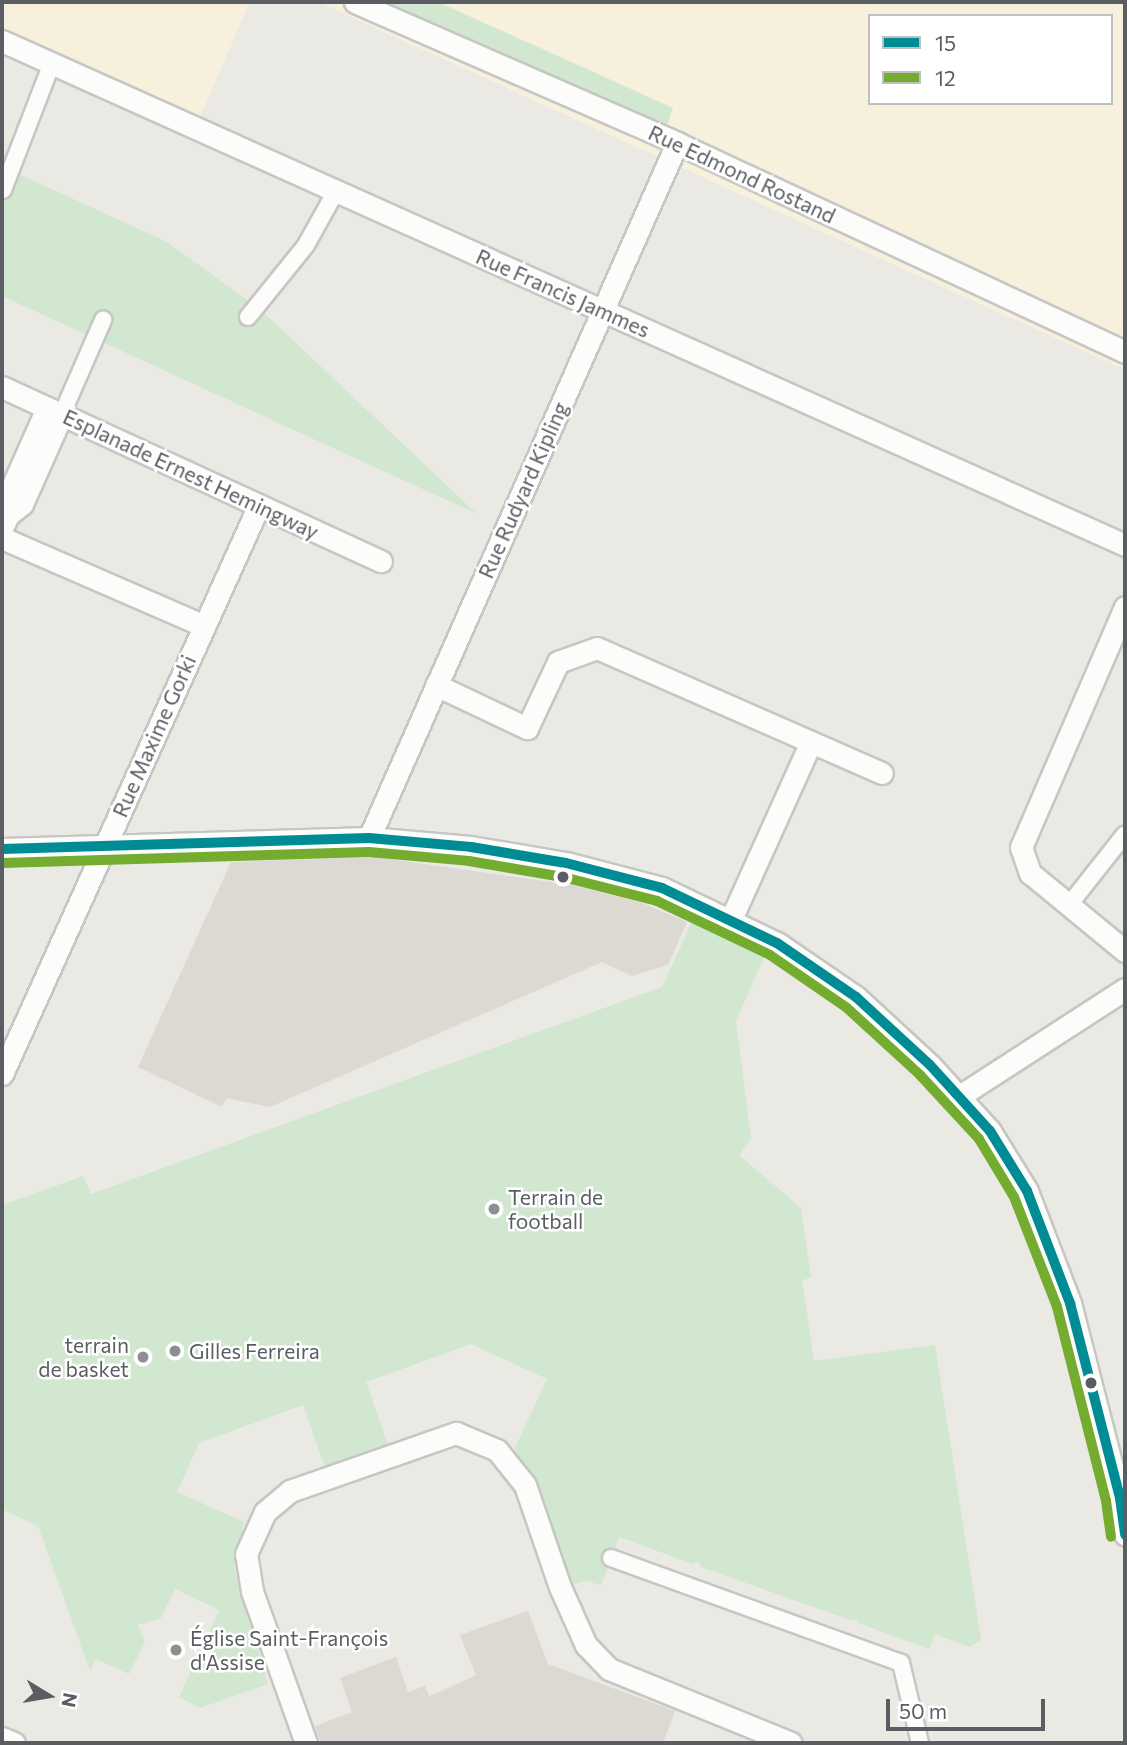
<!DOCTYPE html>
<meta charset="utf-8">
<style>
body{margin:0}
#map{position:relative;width:1127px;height:1745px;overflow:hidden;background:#eae9e4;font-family:Commissioner,sans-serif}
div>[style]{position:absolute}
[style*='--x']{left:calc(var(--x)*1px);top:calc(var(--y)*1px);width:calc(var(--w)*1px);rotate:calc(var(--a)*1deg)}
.commercial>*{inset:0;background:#f6f0dc}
.education>*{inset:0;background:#dbd9d2}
.green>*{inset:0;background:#d1e7cf}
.roads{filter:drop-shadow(2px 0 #c6c6c5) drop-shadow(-2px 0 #c6c6c5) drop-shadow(0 2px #c6c6c5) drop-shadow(0 -2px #c6c6c5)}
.pedestrian>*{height:16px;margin:-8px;padding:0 8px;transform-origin:8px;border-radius:8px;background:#fcfcfb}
.minor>*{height:21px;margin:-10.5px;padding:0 10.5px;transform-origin:10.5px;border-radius:10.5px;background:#fcfcfb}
.bus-1>*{height:10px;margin:-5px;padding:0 5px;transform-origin:5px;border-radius:5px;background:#008c94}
.bus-2>*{height:10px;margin:-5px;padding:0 5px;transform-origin:5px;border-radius:5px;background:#73ac2f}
.dots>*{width:19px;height:19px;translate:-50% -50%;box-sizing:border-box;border:4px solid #fff;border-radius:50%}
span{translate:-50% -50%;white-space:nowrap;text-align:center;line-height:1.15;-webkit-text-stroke:5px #fff;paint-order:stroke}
.street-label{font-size:21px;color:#5a5e63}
.poi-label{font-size:21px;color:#5a5e63}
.left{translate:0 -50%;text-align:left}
.right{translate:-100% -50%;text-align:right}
.frame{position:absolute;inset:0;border:4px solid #5a5e63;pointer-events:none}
.legend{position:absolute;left:868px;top:14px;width:245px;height:91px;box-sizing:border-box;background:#fff;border:2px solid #bdbfc1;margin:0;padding:9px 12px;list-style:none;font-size:21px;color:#5a5e63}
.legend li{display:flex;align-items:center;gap:14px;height:35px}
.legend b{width:35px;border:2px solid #bdbfc1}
.north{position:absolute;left:14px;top:1661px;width:70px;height:70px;-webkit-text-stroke:5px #fff;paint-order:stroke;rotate:101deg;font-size:19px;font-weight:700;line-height:28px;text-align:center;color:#5a5e63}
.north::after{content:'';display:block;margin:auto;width:24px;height:32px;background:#5a5e63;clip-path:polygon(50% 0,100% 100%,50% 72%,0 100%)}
.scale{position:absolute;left:886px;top:1699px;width:159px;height:32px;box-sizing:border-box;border:4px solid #5a5e63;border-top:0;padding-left:9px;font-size:21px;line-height:24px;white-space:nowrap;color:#5a5e63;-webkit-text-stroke:5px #fff;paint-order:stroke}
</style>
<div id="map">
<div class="commercial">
<div style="clip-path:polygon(2px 2px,250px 2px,193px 133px,2px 54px)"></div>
<div style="clip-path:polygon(evenodd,318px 2px,1125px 2px,1125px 370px,647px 152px,318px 2px,870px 16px,1111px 16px,1111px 103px,870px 103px,870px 16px)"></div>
</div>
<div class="education">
<div style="clip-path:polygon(375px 857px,572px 885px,642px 903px,687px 922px,668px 965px,632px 976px,602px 962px,270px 1107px,226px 1098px,222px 1107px,138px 1067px,231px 862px)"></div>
<div style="clip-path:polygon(528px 1611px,548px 1664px,675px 1711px,663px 1743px,321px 1743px,315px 1726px,352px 1712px,340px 1678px,396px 1657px,408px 1692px,425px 1686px,429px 1696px,435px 1694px,476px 1675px,460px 1635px)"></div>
</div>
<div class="green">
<div style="clip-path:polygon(356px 2px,438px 2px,673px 108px,661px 142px)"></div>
<div style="clip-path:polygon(2px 170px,21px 175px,167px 242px,261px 310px,477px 514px,2px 296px)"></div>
<div style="clip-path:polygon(695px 915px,766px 953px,736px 1021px,751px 1139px,739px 1155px,801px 1208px,811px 1278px,802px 1280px,814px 1361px,935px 1345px,981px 1640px,970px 1647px,935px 1634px,929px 1649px,858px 1623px,857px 1619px,850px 1620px,701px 1567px,698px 1561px,693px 1564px,619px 1537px,601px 1585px,586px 1581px,571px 1585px,533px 1477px,514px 1450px,547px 1379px,471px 1344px,366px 1382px,388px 1445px,325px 1467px,303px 1405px,199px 1443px,177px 1492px,244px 1522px,234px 1566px,268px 1684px,200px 1708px,179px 1697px,195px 1663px,213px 1657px,207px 1638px,219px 1610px,175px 1589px,161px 1618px,138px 1625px,145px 1642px,129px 1674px,96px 1659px,90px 1671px,38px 1526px,2px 1509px,2px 1205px,83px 1176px,91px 1194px,662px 987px)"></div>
</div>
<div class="roads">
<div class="pedestrian">
<div style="--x:3;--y:190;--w:136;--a:-68.9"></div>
<div style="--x:248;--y:317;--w:92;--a:-51.1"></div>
<div style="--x:306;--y:245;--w:62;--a:-60.9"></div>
<div style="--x:62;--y:414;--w:103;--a:-66.4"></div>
<div style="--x:1069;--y:905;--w:90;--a:-51.7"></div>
<div style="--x:611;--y:1558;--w:308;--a:19.9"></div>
<div style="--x:901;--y:1663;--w:82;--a:76.6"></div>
</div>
<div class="minor">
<div style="--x:355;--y:2;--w:352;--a:23.6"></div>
<div style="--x:677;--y:143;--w:494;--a:25"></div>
<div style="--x:2;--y:41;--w:1231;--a:24.17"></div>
<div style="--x:2;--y:387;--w:417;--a:24.7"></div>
<div style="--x:8;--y:515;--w:18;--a:-38"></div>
<div style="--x:22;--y:504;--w:98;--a:-66"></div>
<div style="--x:2;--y:528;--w:14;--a:-65"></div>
<div style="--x:8;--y:515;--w:17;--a:-93"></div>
<div style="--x:7;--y:498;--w:98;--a:-66"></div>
<div style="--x:2;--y:538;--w:220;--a:23.5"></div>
<div style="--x:1125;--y:607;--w:262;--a:113.4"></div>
<div style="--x:1021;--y:847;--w:28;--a:71"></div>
<div style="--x:1030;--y:873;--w:123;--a:39.4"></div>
<div style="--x:436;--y:685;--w:101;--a:25.3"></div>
<div style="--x:527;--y:728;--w:73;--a:-64.8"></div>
<div style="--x:558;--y:662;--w:41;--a:-19.7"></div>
<div style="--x:597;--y:648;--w:311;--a:23.7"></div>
<div style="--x:369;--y:838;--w:760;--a:-66.1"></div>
<div style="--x:2;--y:849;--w:367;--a:-1.7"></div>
<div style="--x:369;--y:838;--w:102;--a:5"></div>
<div style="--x:471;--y:847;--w:96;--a:9.6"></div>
<div style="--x:566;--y:863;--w:99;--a:14.6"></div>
<div style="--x:662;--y:888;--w:127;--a:25.6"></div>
<div style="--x:777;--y:943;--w:96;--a:34.4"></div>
<div style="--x:856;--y:997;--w:100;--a:42.6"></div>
<div style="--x:930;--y:1065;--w:89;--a:47.7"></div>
<div style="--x:990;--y:1131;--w:70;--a:58.3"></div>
<div style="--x:1027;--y:1191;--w:120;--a:69"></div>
<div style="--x:1070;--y:1303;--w:201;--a:75.6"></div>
<div style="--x:1120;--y:1498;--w:37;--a:82"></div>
<div style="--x:731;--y:919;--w:194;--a:-65.7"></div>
<div style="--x:2;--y:1074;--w:624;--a:-65.69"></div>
<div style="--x:958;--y:1097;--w:199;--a:-32.9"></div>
<div style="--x:2;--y:1738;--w:13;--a:23"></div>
<div style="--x:306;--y:1743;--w:161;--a:-109.6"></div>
<div style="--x:252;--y:1591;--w:37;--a:-99"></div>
<div style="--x:246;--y:1554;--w:46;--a:-65.7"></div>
<div style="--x:265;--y:1512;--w:33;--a:-40"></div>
<div style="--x:290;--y:1491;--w:176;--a:-19.3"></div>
<div style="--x:456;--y:1433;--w:44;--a:22.5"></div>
<div style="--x:497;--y:1450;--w:45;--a:51.3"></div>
<div style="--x:525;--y:1485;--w:108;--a:71.1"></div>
<div style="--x:560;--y:1587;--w:64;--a:65.9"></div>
<div style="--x:586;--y:1645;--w:33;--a:46"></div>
<div style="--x:609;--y:1669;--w:196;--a:22.1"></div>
</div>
</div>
<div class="bus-1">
<div style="--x:2;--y:849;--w:367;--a:-1.7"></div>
<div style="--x:369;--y:838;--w:102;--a:5"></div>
<div style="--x:471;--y:847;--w:96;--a:9.6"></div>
<div style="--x:566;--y:863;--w:99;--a:14.6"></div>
<div style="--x:662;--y:888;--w:127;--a:25.6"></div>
<div style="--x:777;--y:943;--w:96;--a:34.4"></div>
<div style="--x:856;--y:997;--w:100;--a:42.6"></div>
<div style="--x:930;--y:1065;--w:89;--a:47.7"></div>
<div style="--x:990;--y:1131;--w:70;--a:58.3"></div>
<div style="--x:1027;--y:1191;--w:120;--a:69"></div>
<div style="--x:1070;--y:1303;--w:201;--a:75.6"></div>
<div style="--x:1120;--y:1498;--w:37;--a:82"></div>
</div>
<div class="bus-2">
<div style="--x:2;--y:863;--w:367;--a:-1.7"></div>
<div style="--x:369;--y:852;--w:100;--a:5.1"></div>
<div style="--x:469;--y:861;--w:95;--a:9.7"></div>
<div style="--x:563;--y:877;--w:97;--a:14.3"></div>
<div style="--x:657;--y:901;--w:125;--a:25.5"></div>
<div style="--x:770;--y:955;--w:93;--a:34.5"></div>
<div style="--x:847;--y:1008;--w:99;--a:42.5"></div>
<div style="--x:920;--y:1075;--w:87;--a:47.3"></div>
<div style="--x:979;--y:1139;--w:68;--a:58.9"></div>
<div style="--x:1014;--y:1197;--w:118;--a:68.6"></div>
<div style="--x:1057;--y:1307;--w:200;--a:75.8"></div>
<div style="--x:1106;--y:1501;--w:36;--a:82"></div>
</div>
<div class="dots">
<div style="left:563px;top:877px;background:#5a5e63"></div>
<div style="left:494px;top:1209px;background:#8c8f90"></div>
<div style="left:175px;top:1351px;background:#8c8f90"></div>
<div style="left:143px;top:1357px;background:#8c8f90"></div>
<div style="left:1091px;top:1383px;background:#5a5e63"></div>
<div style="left:176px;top:1650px;background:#8c8f90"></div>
</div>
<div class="street-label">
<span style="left:742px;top:174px;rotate:25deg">Rue Edmond Rostand</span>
<span style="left:563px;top:293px;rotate:24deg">Rue Francis Jammes</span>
<span style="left:191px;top:474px;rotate:25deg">Esplanade Ernest Hemingway</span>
<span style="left:523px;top:490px;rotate:-66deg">Rue Rudyard Kipling</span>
<span style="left:154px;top:736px;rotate:-66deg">Rue Maxime Gorki</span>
</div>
<div class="poi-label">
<span class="left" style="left:508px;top:1209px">Terrain de<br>football</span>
<span class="right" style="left:129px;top:1357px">terrain<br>de basket</span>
<span class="left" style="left:189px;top:1351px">Gilles Ferreira</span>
<span class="left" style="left:190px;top:1650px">Église Saint-François<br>d'Assise</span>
</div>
<div class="frame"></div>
<ul class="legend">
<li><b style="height:9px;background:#008c94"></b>15</li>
<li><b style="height:9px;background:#73ac2f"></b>12</li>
</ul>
<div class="north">N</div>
<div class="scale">50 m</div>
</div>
